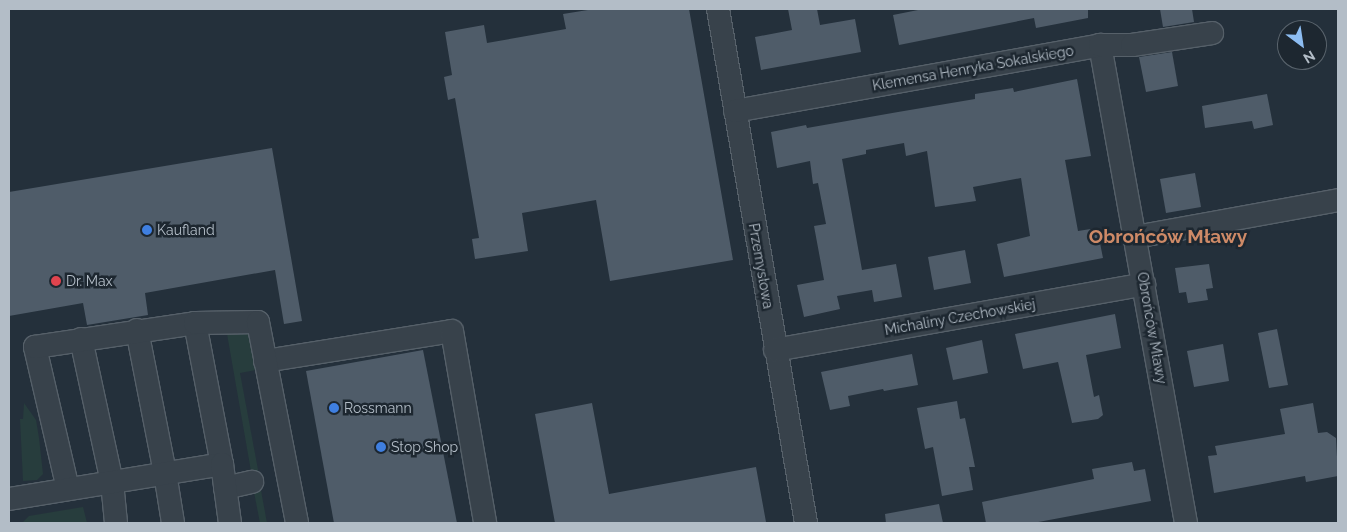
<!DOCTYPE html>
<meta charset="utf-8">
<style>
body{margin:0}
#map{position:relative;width:1347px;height:532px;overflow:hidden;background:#24303b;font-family:Raleway,sans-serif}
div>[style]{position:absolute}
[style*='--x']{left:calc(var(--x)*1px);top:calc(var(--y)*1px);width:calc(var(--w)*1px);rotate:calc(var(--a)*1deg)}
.green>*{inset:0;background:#273d3d}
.building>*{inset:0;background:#4f5c69}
.roads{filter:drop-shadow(1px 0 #566069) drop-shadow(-1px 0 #566069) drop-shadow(0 1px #566069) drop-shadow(0 -1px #566069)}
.minor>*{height:22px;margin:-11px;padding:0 11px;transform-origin:11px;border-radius:11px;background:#38424b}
.dots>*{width:14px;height:14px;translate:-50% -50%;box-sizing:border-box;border:2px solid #1d2730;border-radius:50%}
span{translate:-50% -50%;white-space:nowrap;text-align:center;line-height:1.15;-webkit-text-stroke:5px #1d2730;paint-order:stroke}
.street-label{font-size:14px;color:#b3bdc7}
.poi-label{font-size:14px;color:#b3bdc7}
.left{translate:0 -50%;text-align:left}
.district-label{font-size:19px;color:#ce8a67;font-weight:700}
.frame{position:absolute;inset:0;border:10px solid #b3bdc7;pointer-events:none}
.north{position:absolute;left:1277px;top:20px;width:50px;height:50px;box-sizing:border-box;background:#1d2730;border:1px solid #59636c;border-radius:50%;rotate:149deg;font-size:14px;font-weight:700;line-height:20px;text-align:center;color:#b3bdc7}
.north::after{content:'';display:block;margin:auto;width:18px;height:22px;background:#8dbdf2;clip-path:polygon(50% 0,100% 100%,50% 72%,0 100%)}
</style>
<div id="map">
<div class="green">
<div style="clip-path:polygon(240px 327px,249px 335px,253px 346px,256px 370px,240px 373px,259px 475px,252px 477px,226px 328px)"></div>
<div style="clip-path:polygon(24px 403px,36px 420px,39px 438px,43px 474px,37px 480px,23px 481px,20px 419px,23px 419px)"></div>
<div style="clip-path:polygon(260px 485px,267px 523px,260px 523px,253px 487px)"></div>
<div style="clip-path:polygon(83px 507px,87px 523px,22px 523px,29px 516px)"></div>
</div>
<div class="building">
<div style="clip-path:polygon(594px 9px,689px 9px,733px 260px,610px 281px,596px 200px,522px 213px,528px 251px,475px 259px,472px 239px,479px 238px,455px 98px,448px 100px,444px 77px,452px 75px,445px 32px,484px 25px,487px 43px,566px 29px,563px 14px)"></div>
<div style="clip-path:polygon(788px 9px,817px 9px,820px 25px,855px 19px,861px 52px,761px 70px,755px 37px,792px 30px)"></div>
<div style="clip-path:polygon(923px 9px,1088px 9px,1088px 18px,1036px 28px,1034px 18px,899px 45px,893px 15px)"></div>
<div style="clip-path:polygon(1160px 9px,1192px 9px,1194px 22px,1163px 27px)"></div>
<div style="clip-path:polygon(1172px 52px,1178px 86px,1146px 92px,1139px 57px)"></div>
<div style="clip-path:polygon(1077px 79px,1091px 156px,1065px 160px,1078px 231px,1097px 228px,1103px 258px,1004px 277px,997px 244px,1030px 236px,1021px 178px,973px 187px,976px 201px,935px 207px,927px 151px,906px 156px,904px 143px,866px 150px,866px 154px,842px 159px,862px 270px,896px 264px,902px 297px,874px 302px,872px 290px,837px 296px,840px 309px,804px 317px,797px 285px,824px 280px,814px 226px,826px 224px,818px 183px,813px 184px,810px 161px,777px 168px,771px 132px,806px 125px,807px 128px,898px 112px,975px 99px,975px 94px,1013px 88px,1014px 92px)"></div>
<div style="clip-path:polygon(1267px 94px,1273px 125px,1254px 129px,1252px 121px,1205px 128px,1202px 106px)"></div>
<div style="clip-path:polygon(272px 148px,302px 321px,284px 324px,275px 270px,145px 293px,148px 315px,87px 325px,83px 303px,9px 316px,9px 192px)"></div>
<div style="clip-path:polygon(1195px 173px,1201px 207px,1166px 213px,1160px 179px)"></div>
<div style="clip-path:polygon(965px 250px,971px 283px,934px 290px,928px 257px)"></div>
<div style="clip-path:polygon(1209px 264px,1213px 288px,1206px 289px,1208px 300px,1188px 303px,1186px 292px,1179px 293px,1175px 268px)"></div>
<div style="clip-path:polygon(1115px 314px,1121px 348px,1086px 355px,1094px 397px,1099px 395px,1103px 415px,1098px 419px,1072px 423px,1058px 362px,1023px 369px,1015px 334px)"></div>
<div style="clip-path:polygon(1277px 329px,1288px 385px,1269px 388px,1258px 333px)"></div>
<div style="clip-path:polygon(982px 340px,988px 373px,953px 380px,946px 348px)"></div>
<div style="clip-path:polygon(1223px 344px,1229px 381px,1194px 387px,1187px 351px)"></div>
<div style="clip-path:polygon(423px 350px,457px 523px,334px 523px,306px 371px)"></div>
<div style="clip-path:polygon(912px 354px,918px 385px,884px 391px,883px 389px,848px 396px,850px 406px,830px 410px,821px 372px)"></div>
<div style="clip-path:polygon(957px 401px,960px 419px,965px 418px,975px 467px,969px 467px,973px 490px,942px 496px,933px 447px,925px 449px,917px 408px)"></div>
<div style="clip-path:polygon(592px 403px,609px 494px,756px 467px,766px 522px,555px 523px,535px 414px)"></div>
<div style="clip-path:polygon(1313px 403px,1318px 433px,1327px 432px,1336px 438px,1338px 476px,1306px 482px,1305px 476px,1214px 493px,1208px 456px,1217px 455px,1215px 446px,1285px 434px,1280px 409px)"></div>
<div style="clip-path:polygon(1132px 462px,1134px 471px,1145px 469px,1151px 501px,1033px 523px,986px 523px,982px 502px,1094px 479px,1092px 469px)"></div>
<div style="clip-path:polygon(939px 504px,943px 523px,886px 523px,885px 514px)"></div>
</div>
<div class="roads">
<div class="minor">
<div style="--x:718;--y:9;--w:521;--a:80.28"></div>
<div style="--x:1100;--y:45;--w:486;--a:79.8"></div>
<div style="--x:735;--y:111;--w:371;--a:-10.2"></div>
<div style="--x:1100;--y:45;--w:32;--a:0"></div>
<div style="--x:1132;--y:45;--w:81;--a:-8.5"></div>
<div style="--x:1135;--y:237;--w:206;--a:-10.3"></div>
<div style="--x:195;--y:323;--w:144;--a:79.2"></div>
<div style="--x:137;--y:330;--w:146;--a:78.9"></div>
<div style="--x:165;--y:473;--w:51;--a:80.9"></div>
<div style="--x:81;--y:339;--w:146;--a:77.8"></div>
<div style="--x:112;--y:482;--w:41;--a:84.4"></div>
<div style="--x:775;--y:350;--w:375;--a:-10.1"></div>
<div style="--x:265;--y:361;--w:189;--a:-9.1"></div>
<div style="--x:452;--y:331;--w:195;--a:80.2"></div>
<div style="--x:225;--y:488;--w:28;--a:-13"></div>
<div style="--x:68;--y:489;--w:146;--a:-103.1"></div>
<div style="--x:35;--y:347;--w:162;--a:-8.5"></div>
<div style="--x:195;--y:323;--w:63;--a:-0.9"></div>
<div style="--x:258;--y:322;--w:205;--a:79"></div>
<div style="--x:9;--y:499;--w:216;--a:-9.3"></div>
<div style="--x:222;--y:464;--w:60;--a:82.3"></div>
</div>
</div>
<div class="dots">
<div style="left:147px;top:230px;background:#3f7fe0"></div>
<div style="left:56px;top:281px;background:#e0444e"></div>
<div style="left:334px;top:408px;background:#3f7fe0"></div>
<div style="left:381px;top:447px;background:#3f7fe0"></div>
</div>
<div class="street-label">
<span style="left:973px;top:68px;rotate:-10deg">Klemensa Henryka Sokalskiego</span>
<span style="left:761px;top:266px;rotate:80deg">Przemysłowa</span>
<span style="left:960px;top:317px;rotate:-10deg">Michaliny Czechowskiej</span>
<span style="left:1152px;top:328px;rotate:80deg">Obrońców Mławy</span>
</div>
<div class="poi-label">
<span class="left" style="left:157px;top:230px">Kaufland</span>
<span class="left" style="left:66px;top:281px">Dr. Max</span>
<span class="left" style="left:344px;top:408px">Rossmann</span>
<span class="left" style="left:391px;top:447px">Stop Shop</span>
</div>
<div class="district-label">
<span style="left:1168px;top:237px">Obrońców Mławy</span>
</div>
<div class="frame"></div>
<div class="north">N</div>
</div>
